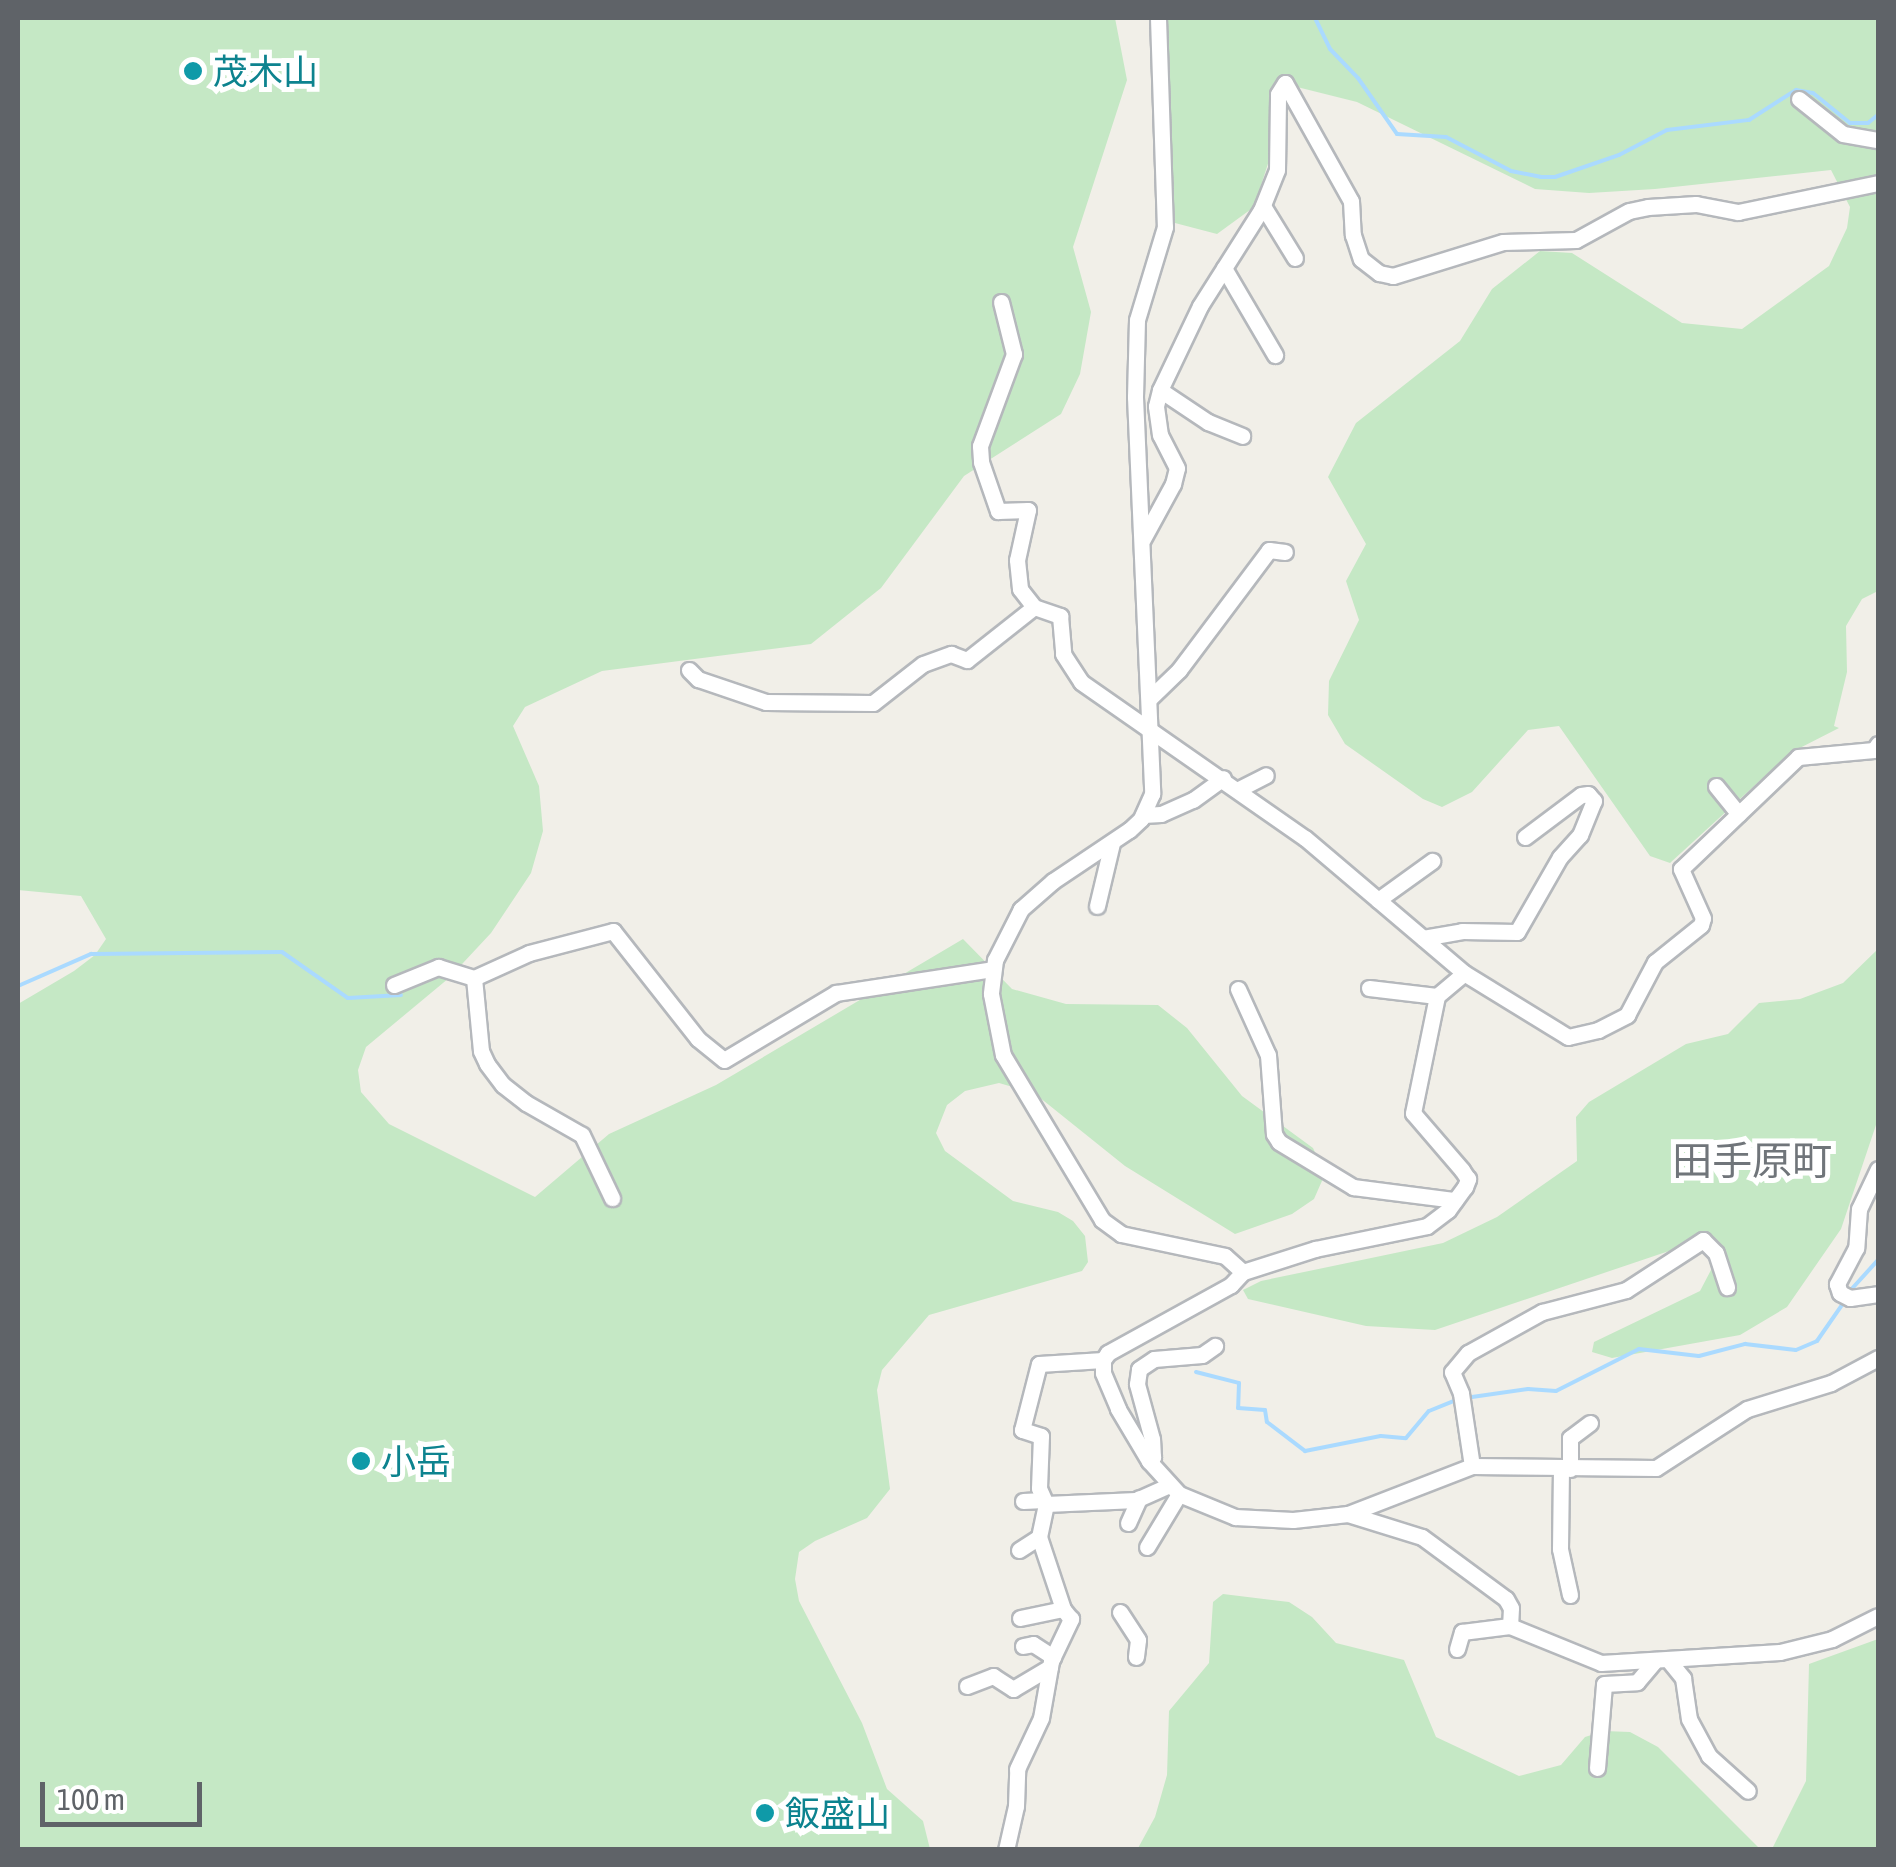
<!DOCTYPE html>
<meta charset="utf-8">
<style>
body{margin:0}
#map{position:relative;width:1896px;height:1867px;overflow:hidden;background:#f1efe8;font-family:"Asap Condensed","Noto Sans JP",sans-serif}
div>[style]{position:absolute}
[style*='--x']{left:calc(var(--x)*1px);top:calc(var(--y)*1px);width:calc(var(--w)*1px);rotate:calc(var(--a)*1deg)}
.green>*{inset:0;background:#c5e8c5}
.stream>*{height:4px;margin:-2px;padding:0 2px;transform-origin:2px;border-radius:2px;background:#aadaff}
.roads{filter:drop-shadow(2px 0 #b5b8bc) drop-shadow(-2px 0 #b5b8bc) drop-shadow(0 2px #b5b8bc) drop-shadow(0 -2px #b5b8bc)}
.minor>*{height:15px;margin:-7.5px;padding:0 7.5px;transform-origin:7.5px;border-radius:7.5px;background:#fff}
.dots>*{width:28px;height:28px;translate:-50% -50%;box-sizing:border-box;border:5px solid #fff;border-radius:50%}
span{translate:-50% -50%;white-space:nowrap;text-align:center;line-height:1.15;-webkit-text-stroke:10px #fff;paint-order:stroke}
.culture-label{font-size:35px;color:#0d838f}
.left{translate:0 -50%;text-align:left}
.quarter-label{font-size:40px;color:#70757a}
.frame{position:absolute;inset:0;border:20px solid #5f6368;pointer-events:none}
.scale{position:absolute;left:40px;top:1782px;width:162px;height:45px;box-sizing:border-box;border:5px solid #5f6368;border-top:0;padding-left:12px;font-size:30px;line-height:35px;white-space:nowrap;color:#5f6368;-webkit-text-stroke:8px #fff;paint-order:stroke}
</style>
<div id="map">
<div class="green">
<div style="clip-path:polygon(18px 18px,1115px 18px,1127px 80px,1073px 247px,1091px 312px,1080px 374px,1061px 414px,964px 476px,881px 588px,811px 644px,602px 671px,525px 707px,513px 726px,539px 786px,543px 831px,531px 873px,491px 933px,449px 978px,366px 1047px,358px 1070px,361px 1092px,389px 1124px,535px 1197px,609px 1134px,716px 1085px,963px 939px,1012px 989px,1066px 1004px,1158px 1005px,1187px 1028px,1242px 1096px,1313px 1148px,1325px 1174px,1314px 1199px,1292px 1214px,1235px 1234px,1125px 1166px,1034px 1093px,999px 1083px,965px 1091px,947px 1105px,936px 1133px,945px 1151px,1013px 1201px,1058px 1212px,1073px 1221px,1085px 1236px,1088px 1262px,1082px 1271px,929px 1315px,882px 1370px,877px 1390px,890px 1489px,867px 1518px,815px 1541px,799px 1552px,795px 1579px,799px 1601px,862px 1723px,887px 1789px,923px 1821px,930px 1849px,18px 1849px,18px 1004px,74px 971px,95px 955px,106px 939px,81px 896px,18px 890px)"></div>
<div style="clip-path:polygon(1156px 18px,1878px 18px,1878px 591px,1862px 599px,1846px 626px,1847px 672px,1834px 726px,1839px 728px,1790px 753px,1670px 863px,1650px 856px,1559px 726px,1528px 730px,1472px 792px,1442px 807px,1423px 799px,1345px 744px,1328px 715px,1329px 681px,1359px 620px,1346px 581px,1366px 544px,1328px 477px,1356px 423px,1460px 341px,1492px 289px,1540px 251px,1572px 253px,1682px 323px,1742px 329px,1829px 266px,1847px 228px,1850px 207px,1831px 170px,1655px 189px,1589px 193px,1535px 189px,1357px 102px,1293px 86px,1254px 207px,1217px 234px,1175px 223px)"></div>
<div style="clip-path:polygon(1878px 949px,1878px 1119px,1841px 1229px,1787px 1307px,1740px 1335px,1612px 1358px,1592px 1352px,1594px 1342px,1700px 1291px,1711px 1270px,1709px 1248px,1672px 1250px,1435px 1330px,1366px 1326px,1248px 1299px,1243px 1290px,1261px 1281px,1443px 1243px,1497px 1217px,1577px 1161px,1576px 1117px,1589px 1102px,1686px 1044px,1728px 1034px,1759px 1003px,1800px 999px,1843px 983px)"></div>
<div style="clip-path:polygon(1223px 1594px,1289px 1602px,1312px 1617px,1336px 1643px,1404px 1660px,1436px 1737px,1519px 1776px,1561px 1765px,1585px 1737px,1604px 1731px,1630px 1732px,1658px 1747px,1760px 1849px,1137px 1850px,1155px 1817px,1167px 1775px,1169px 1711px,1209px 1663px,1213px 1602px)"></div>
<div style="clip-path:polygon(1878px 1639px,1878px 1849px,1772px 1849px,1806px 1781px,1809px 1664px)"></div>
</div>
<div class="stream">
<div style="--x:1315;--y:18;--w:34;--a:64"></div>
<div style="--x:1330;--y:49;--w:40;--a:46"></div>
<div style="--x:1358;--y:78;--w:68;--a:55.1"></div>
<div style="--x:1397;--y:134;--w:49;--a:3.5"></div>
<div style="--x:1446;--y:137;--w:73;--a:27.6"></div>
<div style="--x:1511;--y:171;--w:31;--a:11"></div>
<div style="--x:1541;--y:177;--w:14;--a:0"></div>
<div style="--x:1555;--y:177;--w:68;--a:-19"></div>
<div style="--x:1619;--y:155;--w:54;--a:-27.5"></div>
<div style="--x:1667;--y:130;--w:83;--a:-7"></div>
<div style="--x:1749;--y:120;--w:56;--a:-32.6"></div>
<div style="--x:1796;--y:90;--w:17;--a:10"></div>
<div style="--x:1813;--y:93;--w:48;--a:39"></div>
<div style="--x:1850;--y:123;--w:18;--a:0"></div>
<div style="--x:1868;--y:123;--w:13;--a:-39"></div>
<div style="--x:18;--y:986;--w:80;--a:-23.7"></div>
<div style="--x:91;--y:954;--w:191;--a:-0.6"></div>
<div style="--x:282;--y:952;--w:80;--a:34.9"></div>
<div style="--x:348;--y:998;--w:53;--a:-3.2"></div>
<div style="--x:1848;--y:1293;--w:45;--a:-47.7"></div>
<div style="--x:1196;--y:1372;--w:44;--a:14.3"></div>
<div style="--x:1239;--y:1383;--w:25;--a:92"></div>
<div style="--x:1238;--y:1408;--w:27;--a:4"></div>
<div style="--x:1265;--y:1410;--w:12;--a:81"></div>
<div style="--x:1267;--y:1422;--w:48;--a:37.3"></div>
<div style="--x:1305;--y:1451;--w:77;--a:-11.2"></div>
<div style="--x:1381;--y:1436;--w:25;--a:5"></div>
<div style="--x:1406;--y:1438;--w:35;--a:-50"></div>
<div style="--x:1429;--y:1411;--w:29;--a:-22"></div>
<div style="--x:1465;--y:1398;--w:64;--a:-8.1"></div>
<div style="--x:1528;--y:1389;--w:28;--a:4"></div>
<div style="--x:1556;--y:1391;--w:93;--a:-26.8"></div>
<div style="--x:1639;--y:1349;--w:60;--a:6.7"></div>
<div style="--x:1699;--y:1356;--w:48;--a:-14.6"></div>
<div style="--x:1745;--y:1344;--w:51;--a:6.7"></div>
<div style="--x:1796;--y:1350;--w:23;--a:-23"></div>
<div style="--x:1817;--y:1341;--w:47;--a:-55.3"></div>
</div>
<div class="roads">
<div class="minor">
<div style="--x:1158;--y:18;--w:209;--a:88.1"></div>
<div style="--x:1165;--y:227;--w:97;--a:106.8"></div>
<div style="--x:1137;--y:320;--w:77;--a:91.5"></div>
<div style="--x:1135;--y:397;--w:397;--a:87.5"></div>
<div style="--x:1152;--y:794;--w:27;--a:114"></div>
<div style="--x:1141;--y:819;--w:16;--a:137"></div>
<div style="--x:1129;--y:830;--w:92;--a:146.1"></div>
<div style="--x:1053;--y:881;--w:43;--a:138.8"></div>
<div style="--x:1021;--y:909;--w:57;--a:117"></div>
<div style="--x:995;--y:960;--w:34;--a:97"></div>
<div style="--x:991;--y:994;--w:62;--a:78.9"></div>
<div style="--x:1003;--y:1055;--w:192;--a:59"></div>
<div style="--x:1102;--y:1220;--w:24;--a:36"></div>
<div style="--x:1121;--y:1234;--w:106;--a:11.9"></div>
<div style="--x:1225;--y:1256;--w:24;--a:42"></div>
<div style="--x:1243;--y:1272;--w:18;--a:133"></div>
<div style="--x:1231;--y:1285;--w:141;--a:151.1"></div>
<div style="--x:1108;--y:1353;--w:9;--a:126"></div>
<div style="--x:1103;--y:1360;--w:13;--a:90"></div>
<div style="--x:1103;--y:1373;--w:39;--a:67"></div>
<div style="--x:1118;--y:1409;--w:61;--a:59.2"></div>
<div style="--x:1149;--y:1461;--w:45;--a:47.7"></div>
<div style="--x:1179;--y:1494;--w:61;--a:22.3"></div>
<div style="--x:1235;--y:1517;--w:58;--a:3"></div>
<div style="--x:1293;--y:1520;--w:55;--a:-6.2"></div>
<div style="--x:1348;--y:1514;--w:133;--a:-21.2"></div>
<div style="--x:1472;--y:1466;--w:184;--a:0.6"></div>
<div style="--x:1656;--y:1468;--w:108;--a:-33"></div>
<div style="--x:1747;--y:1409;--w:88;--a:-17.2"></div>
<div style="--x:1831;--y:1383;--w:53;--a:-28"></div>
<div style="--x:1799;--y:99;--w:56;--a:38.5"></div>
<div style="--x:1843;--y:134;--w:36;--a:10"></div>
<div style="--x:1263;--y:206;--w:61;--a:58.4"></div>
<div style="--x:1224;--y:268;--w:101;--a:59.6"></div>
<div style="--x:1001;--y:302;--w:54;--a:76"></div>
<div style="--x:1014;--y:354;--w:98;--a:110.3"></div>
<div style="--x:980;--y:446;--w:16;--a:86"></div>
<div style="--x:981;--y:462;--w:52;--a:70.9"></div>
<div style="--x:998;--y:511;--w:30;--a:-2"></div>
<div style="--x:1028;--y:510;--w:51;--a:102.4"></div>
<div style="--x:1017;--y:560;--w:29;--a:84"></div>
<div style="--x:1020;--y:589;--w:23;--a:52"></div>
<div style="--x:1034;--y:607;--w:28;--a:19"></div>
<div style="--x:1060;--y:616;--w:38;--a:85"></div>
<div style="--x:1063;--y:654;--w:33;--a:57"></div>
<div style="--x:1081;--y:682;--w:273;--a:34.9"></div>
<div style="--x:1305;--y:838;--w:209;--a:40.3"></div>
<div style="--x:1464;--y:973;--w:122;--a:31.6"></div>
<div style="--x:1568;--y:1037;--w:31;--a:-13"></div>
<div style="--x:1598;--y:1030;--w:33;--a:-27"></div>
<div style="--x:1627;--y:1015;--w:60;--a:-62.2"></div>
<div style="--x:1655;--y:962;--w:59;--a:-38.8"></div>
<div style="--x:1701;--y:925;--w:7;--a:-74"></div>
<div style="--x:1703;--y:918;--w:54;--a:-114.2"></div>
<div style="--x:1681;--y:869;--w:162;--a:-43.7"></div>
<div style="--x:1798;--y:757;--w:76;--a:-5.3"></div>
<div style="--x:1874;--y:750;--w:7;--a:-56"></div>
<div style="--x:1160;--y:390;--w:58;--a:33.7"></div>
<div style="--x:1208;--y:422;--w:37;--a:22"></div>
<div style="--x:1143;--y:539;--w:63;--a:-61.4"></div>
<div style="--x:1173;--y:484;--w:16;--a:-76"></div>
<div style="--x:1177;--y:468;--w:37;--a:-117"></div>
<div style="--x:1160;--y:435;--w:29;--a:-98"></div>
<div style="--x:1156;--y:406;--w:16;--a:-76"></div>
<div style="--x:1160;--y:390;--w:93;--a:-64.5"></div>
<div style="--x:1200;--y:306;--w:114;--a:-57.6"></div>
<div style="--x:1261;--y:210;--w:43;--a:-68.2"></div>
<div style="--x:1277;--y:170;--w:76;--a:-89.2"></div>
<div style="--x:1278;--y:94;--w:13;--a:-58"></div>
<div style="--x:1285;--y:83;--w:135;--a:60.8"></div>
<div style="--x:1351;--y:201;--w:34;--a:87"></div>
<div style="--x:1353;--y:235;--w:25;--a:72"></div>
<div style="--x:1361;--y:259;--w:23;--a:38"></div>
<div style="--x:1379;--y:273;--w:14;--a:12"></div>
<div style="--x:1393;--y:276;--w:115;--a:-17.2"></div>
<div style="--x:1503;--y:242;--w:73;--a:-1.6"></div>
<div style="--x:1576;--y:240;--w:60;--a:-28.7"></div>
<div style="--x:1629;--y:211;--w:19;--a:-12"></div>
<div style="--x:1648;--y:207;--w:48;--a:-3.6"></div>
<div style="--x:1696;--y:204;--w:43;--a:10.8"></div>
<div style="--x:1738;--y:212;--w:143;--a:-11.7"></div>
<div style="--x:689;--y:670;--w:13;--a:45"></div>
<div style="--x:698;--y:679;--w:72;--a:18.7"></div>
<div style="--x:766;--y:702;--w:107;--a:0.5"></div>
<div style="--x:873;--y:703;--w:63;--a:-38"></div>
<div style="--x:923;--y:664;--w:30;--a:-20"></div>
<div style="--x:951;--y:654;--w:17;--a:21"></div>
<div style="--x:967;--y:660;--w:85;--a:-38.3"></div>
<div style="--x:1149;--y:699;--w:42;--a:-44"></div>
<div style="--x:1179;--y:670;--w:150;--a:-53.1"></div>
<div style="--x:1269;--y:550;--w:16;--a:7"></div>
<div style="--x:1716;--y:786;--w:36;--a:51"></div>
<div style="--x:1239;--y:789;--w:30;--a:-27"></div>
<div style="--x:1143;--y:815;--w:18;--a:-3"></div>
<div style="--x:1161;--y:814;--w:35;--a:-24"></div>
<div style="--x:1193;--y:800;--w:37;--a:-36"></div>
<div style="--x:1378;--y:900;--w:67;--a:-35.8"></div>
<div style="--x:1097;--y:906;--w:65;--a:-76.6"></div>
<div style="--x:1423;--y:938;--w:40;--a:-10"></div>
<div style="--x:1462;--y:931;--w:55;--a:1"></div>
<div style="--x:1517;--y:932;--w:86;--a:-60.2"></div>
<div style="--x:1560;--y:857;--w:30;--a:-48"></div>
<div style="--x:1580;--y:835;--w:37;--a:-68"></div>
<div style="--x:1594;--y:801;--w:9;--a:-131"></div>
<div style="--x:1588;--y:794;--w:7;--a:172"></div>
<div style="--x:1581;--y:795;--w:70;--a:143.1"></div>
<div style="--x:474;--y:978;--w:73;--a:84.5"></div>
<div style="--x:481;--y:1051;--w:14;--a:65"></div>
<div style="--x:487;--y:1064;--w:26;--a:53"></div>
<div style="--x:503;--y:1085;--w:29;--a:38"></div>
<div style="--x:526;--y:1103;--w:64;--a:29.7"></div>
<div style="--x:582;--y:1135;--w:70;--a:64.5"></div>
<div style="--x:394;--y:985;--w:48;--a:-22.2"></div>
<div style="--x:438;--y:967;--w:38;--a:17"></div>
<div style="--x:474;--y:978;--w:60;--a:-24.4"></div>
<div style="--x:529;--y:953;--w:87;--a:-14.7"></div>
<div style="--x:613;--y:931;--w:137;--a:51.8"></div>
<div style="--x:698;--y:1039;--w:33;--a:39"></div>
<div style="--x:724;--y:1060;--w:131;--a:-30.9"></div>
<div style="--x:836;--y:993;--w:159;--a:-8.7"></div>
<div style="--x:1369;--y:988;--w:68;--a:6.7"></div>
<div style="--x:1238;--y:989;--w:72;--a:65.6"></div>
<div style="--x:1268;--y:1055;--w:79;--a:85.7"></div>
<div style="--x:1274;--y:1134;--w:9;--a:58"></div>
<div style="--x:1279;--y:1142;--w:87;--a:31.3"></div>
<div style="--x:1353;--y:1187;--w:103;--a:7.3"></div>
<div style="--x:1878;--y:1169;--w:44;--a:115.4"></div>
<div style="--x:1859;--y:1209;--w:39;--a:94"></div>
<div style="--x:1856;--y:1248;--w:41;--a:117.8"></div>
<div style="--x:1837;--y:1284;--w:9;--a:72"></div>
<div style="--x:1840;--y:1293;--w:11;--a:27"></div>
<div style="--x:1850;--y:1298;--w:28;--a:-8"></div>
<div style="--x:1243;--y:1272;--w:76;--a:-17.7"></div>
<div style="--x:1315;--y:1249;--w:114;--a:-11.6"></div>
<div style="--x:1427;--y:1226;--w:26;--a:-37"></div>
<div style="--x:1448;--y:1210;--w:29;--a:-54"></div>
<div style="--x:1465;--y:1187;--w:9;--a:-69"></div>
<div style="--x:1468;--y:1179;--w:11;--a:-124"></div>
<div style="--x:1462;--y:1170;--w:75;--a:-130.7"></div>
<div style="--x:1413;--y:1113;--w:119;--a:-78.4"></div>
<div style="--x:1437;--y:996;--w:35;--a:-40"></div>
<div style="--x:1149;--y:1461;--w:6;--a:-45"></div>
<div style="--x:1153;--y:1457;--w:18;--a:-93"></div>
<div style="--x:1152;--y:1439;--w:57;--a:-105.3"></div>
<div style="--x:1137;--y:1384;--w:15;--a:-82"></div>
<div style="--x:1139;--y:1369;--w:18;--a:-34"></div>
<div style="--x:1154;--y:1359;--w:48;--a:-4.8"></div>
<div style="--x:1202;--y:1355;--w:16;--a:-35"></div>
<div style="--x:1472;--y:1466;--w:74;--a:-98.6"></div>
<div style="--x:1461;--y:1393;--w:23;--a:-113"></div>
<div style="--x:1452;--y:1372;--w:25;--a:-50"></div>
<div style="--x:1468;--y:1353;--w:85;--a:-29"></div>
<div style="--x:1542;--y:1312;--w:87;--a:-14.7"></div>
<div style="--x:1626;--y:1290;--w:92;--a:-33"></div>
<div style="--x:1703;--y:1240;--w:18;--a:45"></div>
<div style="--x:1716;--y:1253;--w:36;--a:72"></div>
<div style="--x:1561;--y:1468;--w:81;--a:90.7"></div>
<div style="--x:1560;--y:1549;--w:47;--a:77.7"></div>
<div style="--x:1570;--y:1469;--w:31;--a:-90"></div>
<div style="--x:1570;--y:1438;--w:25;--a:-37"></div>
<div style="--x:1023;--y:1501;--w:21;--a:-3"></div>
<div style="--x:1046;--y:1504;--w:17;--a:-114"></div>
<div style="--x:1039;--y:1488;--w:52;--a:-87.8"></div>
<div style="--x:1041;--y:1436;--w:20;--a:-162"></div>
<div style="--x:1022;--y:1430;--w:68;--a:-75.6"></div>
<div style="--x:1039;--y:1364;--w:64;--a:-3.6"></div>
<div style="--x:1348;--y:1514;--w:77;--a:17.3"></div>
<div style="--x:1422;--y:1537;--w:104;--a:36.4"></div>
<div style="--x:1506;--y:1599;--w:10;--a:61"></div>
<div style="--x:1511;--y:1608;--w:18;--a:93"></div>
<div style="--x:1510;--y:1626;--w:98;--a:22.1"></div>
<div style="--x:1601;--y:1663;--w:179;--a:-3.5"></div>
<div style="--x:1780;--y:1652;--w:54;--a:-14"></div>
<div style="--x:1832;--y:1639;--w:51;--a:-26.6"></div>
<div style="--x:1128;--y:1523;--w:27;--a:-66"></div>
<div style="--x:1147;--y:1547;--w:62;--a:-58.9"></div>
<div style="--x:1019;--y:1550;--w:24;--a:-33"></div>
<div style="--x:1120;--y:1612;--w:33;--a:57"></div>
<div style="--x:1138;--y:1640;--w:17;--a:97"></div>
<div style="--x:1020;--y:1618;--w:44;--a:-11.8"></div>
<div style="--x:1023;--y:1646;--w:10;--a:-11"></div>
<div style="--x:1033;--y:1644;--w:24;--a:33"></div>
<div style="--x:1457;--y:1649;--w:18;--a:-74"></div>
<div style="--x:1462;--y:1632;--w:48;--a:-7.1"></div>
<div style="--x:1670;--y:1662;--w:21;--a:51"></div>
<div style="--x:1683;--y:1678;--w:41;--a:81.7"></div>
<div style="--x:1689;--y:1719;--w:42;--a:61.6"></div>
<div style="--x:1709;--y:1756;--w:52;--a:41.9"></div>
<div style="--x:967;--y:1686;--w:28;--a:-21"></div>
<div style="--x:993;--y:1676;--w:24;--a:33"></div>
<div style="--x:1013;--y:1689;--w:43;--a:-30.7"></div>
<div style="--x:1597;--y:1768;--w:84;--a:-85.2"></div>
<div style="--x:1604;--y:1684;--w:33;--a:-3"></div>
<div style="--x:1637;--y:1682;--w:26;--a:-50"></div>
<div style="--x:1006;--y:1850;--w:45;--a:-77.2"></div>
<div style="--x:1016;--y:1806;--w:37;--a:-88"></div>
<div style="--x:1017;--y:1769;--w:56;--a:-64.8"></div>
<div style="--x:1041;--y:1718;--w:58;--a:-80"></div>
<div style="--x:1051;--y:1661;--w:47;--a:-64.5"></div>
<div style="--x:1071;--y:1619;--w:13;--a:-129"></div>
<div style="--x:1063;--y:1609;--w:76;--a:-108.4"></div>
<div style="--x:1039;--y:1537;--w:34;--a:-78"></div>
<div style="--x:1046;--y:1504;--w:90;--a:-2.5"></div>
<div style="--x:1136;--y:1500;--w:35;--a:-24"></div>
</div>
</div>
<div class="dots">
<div style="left:193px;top:71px;background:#0f9aa8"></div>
<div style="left:361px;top:1461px;background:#0f9aa8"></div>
<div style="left:765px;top:1813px;background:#0f9aa8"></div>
</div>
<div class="culture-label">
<span class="left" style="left:213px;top:71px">茂木山</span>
<span class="left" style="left:381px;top:1461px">小岳</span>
<span class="left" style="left:785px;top:1813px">飯盛山</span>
</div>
<div class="quarter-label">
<span style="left:1752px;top:1161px">田手原町</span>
</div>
<div class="frame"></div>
<div class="scale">100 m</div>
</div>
